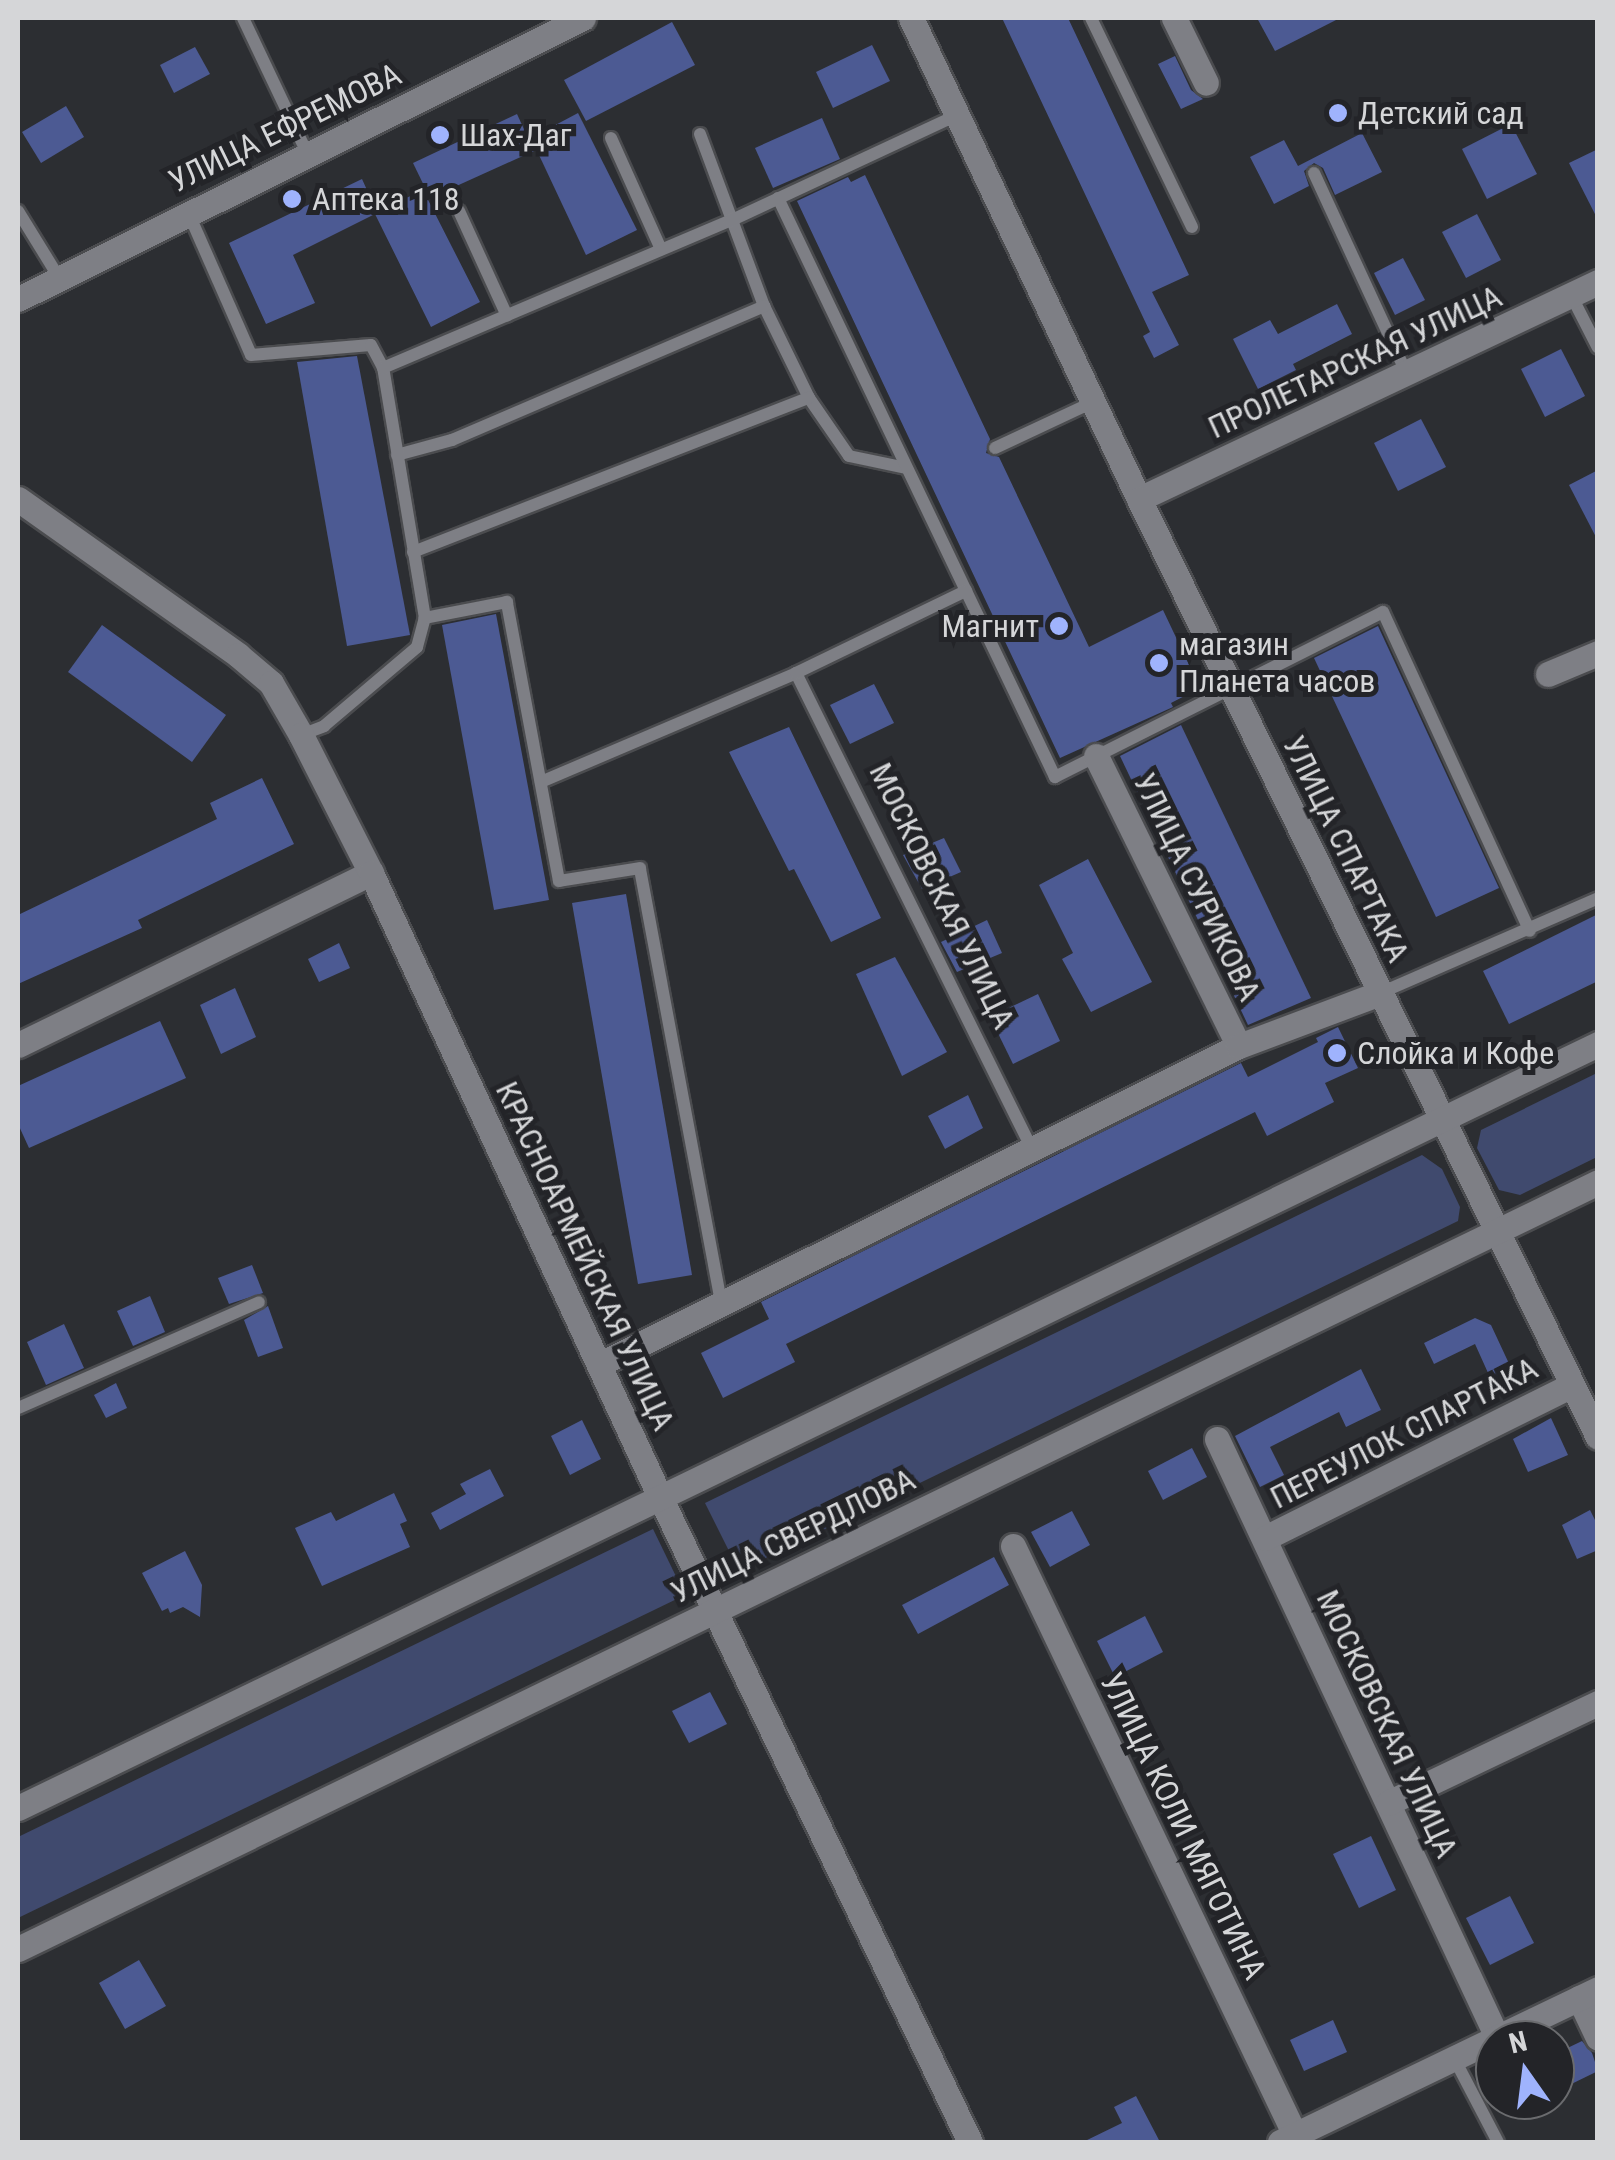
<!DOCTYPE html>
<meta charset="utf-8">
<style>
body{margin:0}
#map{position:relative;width:1615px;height:2160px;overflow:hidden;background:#2c2e32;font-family:"Roboto Condensed",sans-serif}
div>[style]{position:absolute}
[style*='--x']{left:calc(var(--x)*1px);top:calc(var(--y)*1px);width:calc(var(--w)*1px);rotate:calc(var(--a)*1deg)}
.green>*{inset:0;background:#404a6e}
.building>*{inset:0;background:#4c5a93}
.roads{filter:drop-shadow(2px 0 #4b4c4f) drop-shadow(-2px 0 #4b4c4f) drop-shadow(0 2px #4b4c4f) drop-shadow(0 -2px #4b4c4f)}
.lane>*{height:12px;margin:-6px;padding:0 6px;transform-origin:6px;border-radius:6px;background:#7e7f85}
.street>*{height:25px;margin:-12.5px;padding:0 12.5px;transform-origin:12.5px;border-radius:12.5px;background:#7e7f85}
.secondary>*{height:25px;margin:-12.5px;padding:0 12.5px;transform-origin:12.5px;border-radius:12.5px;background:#7e7f85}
.dots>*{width:28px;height:28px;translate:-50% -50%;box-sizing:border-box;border:5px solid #232428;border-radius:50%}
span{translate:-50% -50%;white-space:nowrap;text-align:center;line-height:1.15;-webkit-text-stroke:10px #232428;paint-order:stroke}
.poi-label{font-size:32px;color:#d5d6d8}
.left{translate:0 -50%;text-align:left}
.right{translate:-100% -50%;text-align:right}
.street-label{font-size:32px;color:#d5d6d8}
.frame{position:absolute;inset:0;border:20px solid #d5d6d8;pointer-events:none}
.north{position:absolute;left:1475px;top:2020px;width:100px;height:100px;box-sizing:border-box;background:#232428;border:2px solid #6a6b6e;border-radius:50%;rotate:346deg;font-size:28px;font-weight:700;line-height:40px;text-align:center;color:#d5d6d8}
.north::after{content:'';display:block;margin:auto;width:35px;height:45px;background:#9fb3fd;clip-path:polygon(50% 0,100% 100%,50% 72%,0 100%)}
</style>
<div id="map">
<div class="green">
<div style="clip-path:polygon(1597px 1073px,1597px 1157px,1520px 1195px,1499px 1190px,1477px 1148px,1481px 1130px)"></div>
<div style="clip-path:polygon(1422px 1155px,1442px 1169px,1460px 1207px,1458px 1221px,739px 1571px,705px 1503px)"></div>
<div style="clip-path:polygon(653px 1529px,685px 1595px,18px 1918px,18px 1837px)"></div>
</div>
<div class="building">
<div style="clip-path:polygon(1002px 18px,1068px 18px,1189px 275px,1152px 292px,1179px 345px,1154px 358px,1143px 336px,1150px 332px)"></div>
<div style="clip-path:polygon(1257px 18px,1340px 18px,1275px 51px)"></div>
<div style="clip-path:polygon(672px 22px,695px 65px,586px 121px,564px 80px)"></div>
<div style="clip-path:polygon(872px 45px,890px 81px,833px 108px,816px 72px)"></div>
<div style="clip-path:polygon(195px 47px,210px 74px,174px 93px,160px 65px)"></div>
<div style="clip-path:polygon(1175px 56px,1191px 90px,1203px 99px,1181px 109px,1158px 64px)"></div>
<div style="clip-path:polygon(66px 106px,84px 137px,41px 163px,22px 132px)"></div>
<div style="clip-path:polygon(578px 113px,637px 230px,586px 255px,531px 138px)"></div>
<div style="clip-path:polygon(517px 114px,534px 151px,430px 198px,413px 163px)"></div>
<div style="clip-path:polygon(822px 118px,840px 159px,773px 188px,755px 148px)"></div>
<div style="clip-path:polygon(1511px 124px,1537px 174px,1487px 199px,1462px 149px)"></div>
<div style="clip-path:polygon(1362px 133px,1382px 172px,1335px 195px,1323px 168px,1314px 163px,1304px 171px,1309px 186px,1274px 204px,1250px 157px,1284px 140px,1298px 166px)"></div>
<div style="clip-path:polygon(1598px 149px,1598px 220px,1569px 163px)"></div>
<div style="clip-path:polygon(865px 175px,990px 439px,986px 453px,999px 457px,1089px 647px,1163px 610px,1200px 688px,1171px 703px,1173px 707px,1060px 758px,797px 201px,848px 177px,851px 182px)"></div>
<div style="clip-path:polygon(362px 179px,377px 212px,423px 190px,480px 302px,431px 327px,375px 214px,293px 255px,315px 303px,266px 324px,229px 243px)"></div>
<div style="clip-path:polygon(1477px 214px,1501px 260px,1466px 278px,1442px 232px)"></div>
<div style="clip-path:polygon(1403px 258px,1425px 300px,1395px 315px,1374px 273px)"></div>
<div style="clip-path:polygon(1337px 304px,1352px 334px,1293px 364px,1296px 370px,1258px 389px,1233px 339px,1270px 320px,1278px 334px)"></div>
<div style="clip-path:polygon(1561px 349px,1585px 396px,1545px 417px,1521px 369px)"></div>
<div style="clip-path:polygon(357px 356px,410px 635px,347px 646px,297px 362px)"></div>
<div style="clip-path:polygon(1421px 419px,1446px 467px,1398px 491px,1374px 443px)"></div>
<div style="clip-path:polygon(1598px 470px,1598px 541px,1569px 485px)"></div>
<div style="clip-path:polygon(496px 614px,549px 900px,494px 910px,442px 625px)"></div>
<div style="clip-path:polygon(102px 625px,226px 715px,192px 762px,68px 672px)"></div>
<div style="clip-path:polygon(1378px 626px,1499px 888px,1436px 917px,1314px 658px)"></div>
<div style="clip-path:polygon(874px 684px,894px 723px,850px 744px,830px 705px)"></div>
<div style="clip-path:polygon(1181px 725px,1311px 998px,1248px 1025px,1120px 756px)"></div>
<div style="clip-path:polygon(789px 727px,881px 918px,831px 942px,794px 869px,789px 871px,729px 752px)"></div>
<div style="clip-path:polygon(262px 778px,294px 844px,138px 920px,142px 928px,18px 984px,18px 915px,217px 819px,210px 803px)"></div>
<div style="clip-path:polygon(944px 838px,961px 872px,922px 889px,903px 855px)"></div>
<div style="clip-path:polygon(1088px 859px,1152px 982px,1091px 1012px,1062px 959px,1073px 953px,1039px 885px)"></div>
<div style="clip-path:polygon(626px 894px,692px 1275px,638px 1284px,572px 903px)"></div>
<div style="clip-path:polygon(1598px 914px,1598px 981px,1509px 1024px,1483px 971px)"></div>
<div style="clip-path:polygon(987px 920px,1002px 953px,957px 972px,941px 942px)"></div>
<div style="clip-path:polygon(339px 943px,350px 968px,319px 982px,308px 959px)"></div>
<div style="clip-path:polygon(895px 957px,947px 1052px,902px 1076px,856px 974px)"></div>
<div style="clip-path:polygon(235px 988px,256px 1037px,221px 1054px,200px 1005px)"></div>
<div style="clip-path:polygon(1038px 994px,1060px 1041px,1013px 1064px,990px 1017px)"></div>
<div style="clip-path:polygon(160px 1021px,186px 1078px,29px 1148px,18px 1124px,18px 1086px)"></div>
<div style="clip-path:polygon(1338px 1027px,1358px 1068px,1325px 1083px,1334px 1102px,1267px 1136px,1255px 1112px,786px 1344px,795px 1362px,723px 1398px,701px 1353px,769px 1319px,761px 1302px,1241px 1063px,1248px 1077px,1318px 1042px,1316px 1038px)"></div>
<div style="clip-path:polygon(968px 1095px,983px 1128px,945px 1149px,928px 1116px)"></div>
<div style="clip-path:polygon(252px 1265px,263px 1293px,229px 1304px,218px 1278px)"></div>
<div style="clip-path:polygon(150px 1296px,165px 1332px,133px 1346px,117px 1311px)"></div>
<div style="clip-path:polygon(268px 1306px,283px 1348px,258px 1357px,244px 1320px)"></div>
<div style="clip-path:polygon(1475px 1318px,1491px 1325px,1519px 1385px,1498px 1395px,1475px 1344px,1434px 1364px,1424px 1343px)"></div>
<div style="clip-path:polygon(64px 1324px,84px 1368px,46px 1385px,27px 1342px)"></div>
<div style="clip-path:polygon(1361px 1369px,1381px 1410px,1346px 1427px,1339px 1412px,1270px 1447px,1284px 1475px,1260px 1487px,1235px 1436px)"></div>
<div style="clip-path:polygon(116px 1383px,127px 1408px,106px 1418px,94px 1395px)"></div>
<div style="clip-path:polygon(1551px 1418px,1568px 1455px,1528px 1472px,1513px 1439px)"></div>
<div style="clip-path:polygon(582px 1420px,601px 1459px,570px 1475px,551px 1436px)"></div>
<div style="clip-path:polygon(1192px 1448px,1207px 1477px,1163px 1500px,1148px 1471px)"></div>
<div style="clip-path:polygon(490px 1469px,504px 1496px,440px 1530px,431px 1513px,466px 1494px,460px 1484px)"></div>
<div style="clip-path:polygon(394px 1493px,407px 1521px,400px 1524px,410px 1547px,322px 1586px,295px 1528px,331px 1512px,336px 1521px)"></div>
<div style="clip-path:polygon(1590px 1510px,1598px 1526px,1598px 1550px,1577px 1559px,1562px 1525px)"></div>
<div style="clip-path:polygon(1072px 1511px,1090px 1545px,1050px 1567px,1031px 1532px)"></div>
<div style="clip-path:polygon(185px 1551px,202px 1585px,200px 1617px,183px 1607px,170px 1613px,168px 1608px,162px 1611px,142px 1573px)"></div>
<div style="clip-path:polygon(994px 1557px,1009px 1585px,918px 1634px,902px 1605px)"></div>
<div style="clip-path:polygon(1145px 1616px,1163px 1652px,1115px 1677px,1097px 1641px)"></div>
<div style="clip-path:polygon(710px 1692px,727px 1724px,689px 1743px,672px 1711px)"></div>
<div style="clip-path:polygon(1371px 1836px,1396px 1890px,1359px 1908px,1333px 1854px)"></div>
<div style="clip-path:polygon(1510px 1896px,1534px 1943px,1490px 1965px,1466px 1918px)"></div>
<div style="clip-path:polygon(139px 1960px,166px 2006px,125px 2029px,99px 1983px)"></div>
<div style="clip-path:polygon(1333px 2020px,1347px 2052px,1304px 2071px,1290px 2040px)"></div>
<div style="clip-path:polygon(1582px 2041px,1592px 2053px,1598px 2071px,1555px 2092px,1555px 2054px)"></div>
<div style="clip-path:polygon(1136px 2096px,1160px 2142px,1083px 2142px,1122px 2123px,1114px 2107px)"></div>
</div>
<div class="roads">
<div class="lane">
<div style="--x:243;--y:18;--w:149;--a:64.6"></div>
<div style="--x:1091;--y:18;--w:232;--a:64.2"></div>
<div style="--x:700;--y:134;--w:184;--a:69.6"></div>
<div style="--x:764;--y:306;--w:102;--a:63.9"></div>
<div style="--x:809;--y:398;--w:70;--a:55.4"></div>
<div style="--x:849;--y:456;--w:58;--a:11.9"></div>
<div style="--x:611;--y:138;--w:122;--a:65.8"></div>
<div style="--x:1314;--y:173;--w:221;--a:65.2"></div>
<div style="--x:778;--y:198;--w:642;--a:64.43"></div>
<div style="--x:1055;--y:777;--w:367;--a:-26.7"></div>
<div style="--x:1383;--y:612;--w:351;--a:65.3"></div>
<div style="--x:18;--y:211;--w:76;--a:58.4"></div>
<div style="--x:459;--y:211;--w:115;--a:65.4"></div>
<div style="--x:188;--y:212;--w:156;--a:66.2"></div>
<div style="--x:251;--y:355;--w:120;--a:-4.8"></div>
<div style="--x:371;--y:345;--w:26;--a:62"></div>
<div style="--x:1571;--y:295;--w:59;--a:63"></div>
<div style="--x:995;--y:448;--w:108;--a:-25.1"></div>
<div style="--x:397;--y:455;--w:57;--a:-15.3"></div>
<div style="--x:452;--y:440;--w:340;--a:-23.2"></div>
<div style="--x:413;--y:552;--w:425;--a:-21.3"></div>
<div style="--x:796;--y:673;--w:529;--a:63.63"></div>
<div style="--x:301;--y:735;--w:25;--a:-21"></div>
<div style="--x:324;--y:726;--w:122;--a:-40.3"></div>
<div style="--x:417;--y:647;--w:30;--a:-75"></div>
<div style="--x:541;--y:782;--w:277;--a:-23.1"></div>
<div style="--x:796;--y:673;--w:189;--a:-25.8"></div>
<div style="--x:1380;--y:993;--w:238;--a:-23.5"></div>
<div style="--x:721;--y:1302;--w:441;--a:-100.6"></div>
<div style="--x:640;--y:868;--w:82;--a:170.9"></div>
<div style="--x:559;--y:881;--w:284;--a:-100.6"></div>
<div style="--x:507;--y:602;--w:84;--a:169"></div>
<div style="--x:425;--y:618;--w:254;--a:-99.5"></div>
<div style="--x:383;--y:368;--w:377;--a:-23"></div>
<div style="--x:730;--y:221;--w:251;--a:-25"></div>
<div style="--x:18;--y:1408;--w:263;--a:-23.7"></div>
<div style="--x:1454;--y:2058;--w:95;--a:62.4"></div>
</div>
<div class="street">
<div style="--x:1174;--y:18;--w:72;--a:63.8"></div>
<div style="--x:1139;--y:499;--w:508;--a:-25.3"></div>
<div style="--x:1548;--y:674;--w:54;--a:-22.8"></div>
<div style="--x:1096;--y:756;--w:323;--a:63.8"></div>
<div style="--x:18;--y:1045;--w:393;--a:-26"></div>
<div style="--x:600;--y:1364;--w:714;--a:-26.46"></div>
<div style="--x:1239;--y:1046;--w:151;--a:-20.6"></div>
<div style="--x:1217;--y:1439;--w:660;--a:64.91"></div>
<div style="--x:1265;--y:1538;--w:343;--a:-26.5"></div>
<div style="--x:1013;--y:1546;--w:653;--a:64.42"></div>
<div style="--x:1388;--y:1803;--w:233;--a:-25.5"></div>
<div style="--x:1579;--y:1998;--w:44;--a:64.6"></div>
<div style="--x:1280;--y:2142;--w:353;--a:-25.7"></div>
</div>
<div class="secondary">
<div style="--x:911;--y:18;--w:532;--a:64.64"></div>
<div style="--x:1139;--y:499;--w:1044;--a:63.93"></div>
<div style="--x:18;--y:299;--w:631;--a:-26.44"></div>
<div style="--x:18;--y:499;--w:270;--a:35.3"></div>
<div style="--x:238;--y:655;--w:43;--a:40.3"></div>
<div style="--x:271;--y:683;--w:60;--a:60"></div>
<div style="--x:301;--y:735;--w:155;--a:63.1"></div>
<div style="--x:371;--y:873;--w:688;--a:65.15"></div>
<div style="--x:660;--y:1497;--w:716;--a:64.33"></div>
<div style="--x:18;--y:1808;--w:1755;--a:-25.81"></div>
<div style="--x:18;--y:1949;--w:1756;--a:-25.89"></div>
</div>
</div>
<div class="dots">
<div style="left:1338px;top:113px;background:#9fb3fd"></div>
<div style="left:440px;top:135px;background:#9fb3fd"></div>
<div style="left:292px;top:199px;background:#9fb3fd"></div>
<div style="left:1059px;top:626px;background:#9fb3fd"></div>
<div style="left:1159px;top:663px;background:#9fb3fd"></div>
<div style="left:1337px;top:1053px;background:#9fb3fd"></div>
</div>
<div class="poi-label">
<span class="left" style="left:1358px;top:113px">Детский сад</span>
<span class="left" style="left:460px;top:135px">Шах-Даг</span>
<span class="left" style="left:312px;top:199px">Аптека 118</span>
<span class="right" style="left:1039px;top:626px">Магнит</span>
<span class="left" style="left:1179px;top:663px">магазин<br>Планета часов</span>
<span class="left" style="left:1357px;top:1053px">Слойка и Кофе</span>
</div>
<div class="street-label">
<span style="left:285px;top:128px;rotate:-26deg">УЛИЦА ЕФРЕМОВА</span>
<span style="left:1355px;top:362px;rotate:-25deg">ПРОЛЕТАРСКАЯ УЛИЦА</span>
<span style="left:1346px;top:849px;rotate:64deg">УЛИЦА СПАРТАКА</span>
<span style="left:1197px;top:887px;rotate:64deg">УЛИЦА СУРИКОВА</span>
<span style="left:942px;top:896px;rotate:64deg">МОСКОВСКАЯ УЛИЦА</span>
<span style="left:585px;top:1256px;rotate:65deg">КРАСНОАРМЕЙСКАЯ УЛИЦА</span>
<span style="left:1404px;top:1433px;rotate:-27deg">ПЕРЕУЛОК СПАРТАКА</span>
<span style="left:793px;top:1536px;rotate:-26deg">УЛИЦА СВЕРДЛОВА</span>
<span style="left:1387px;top:1724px;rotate:65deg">МОСКОВСКАЯ УЛИЦА</span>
<span style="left:1183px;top:1826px;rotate:64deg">УЛИЦА КОЛИ МЯГОТИНА</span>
</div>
<div class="frame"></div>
<div class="north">N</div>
</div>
